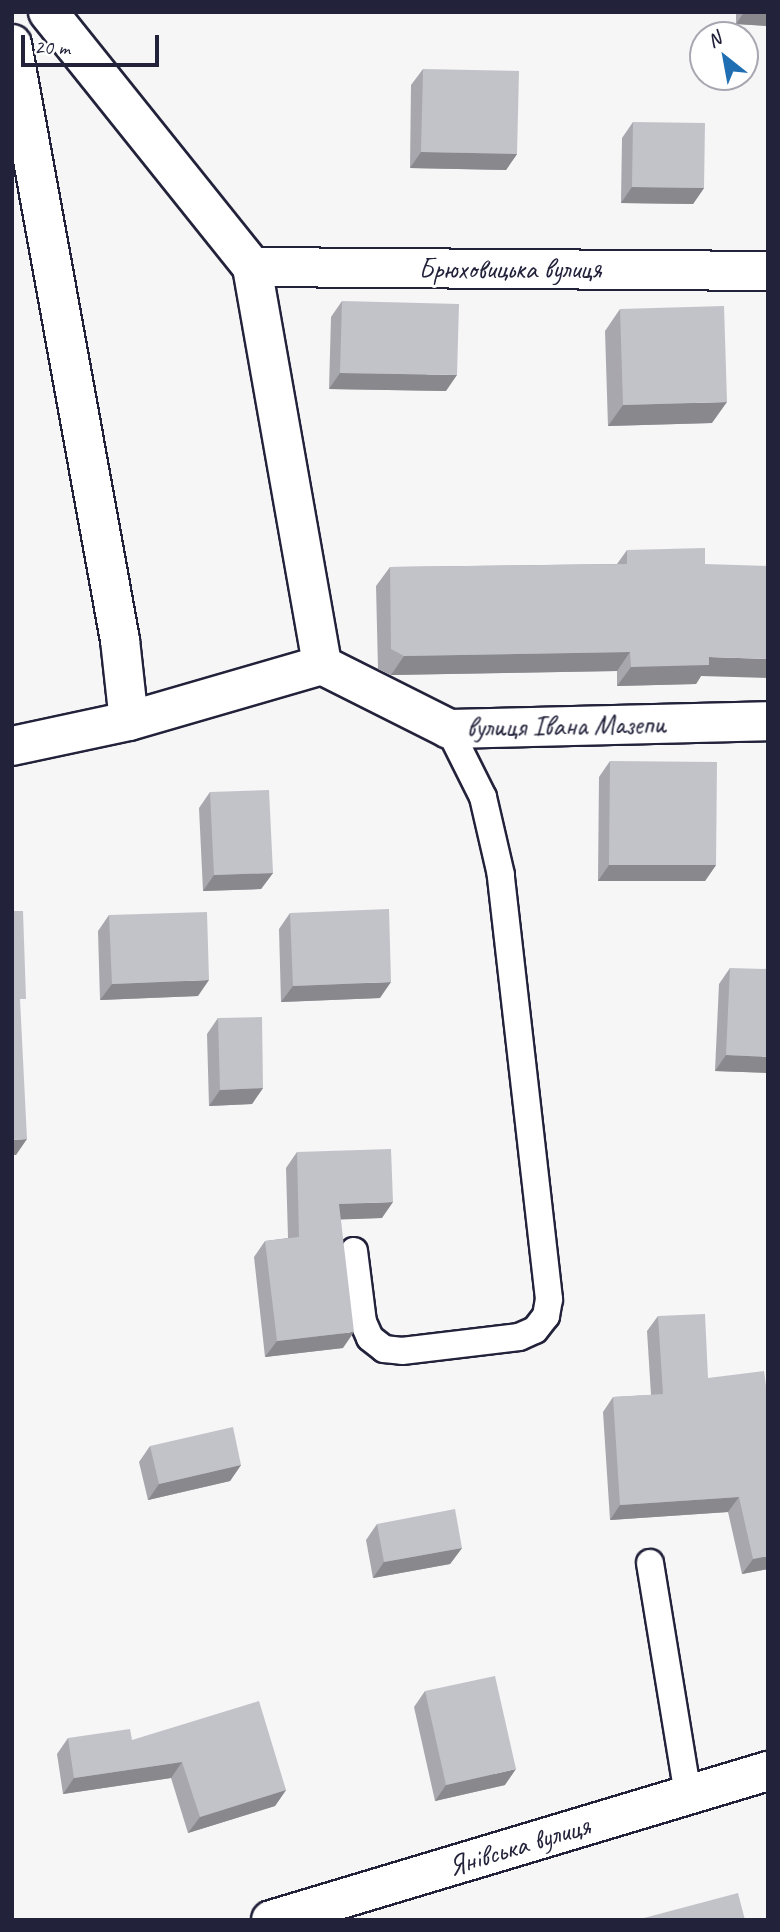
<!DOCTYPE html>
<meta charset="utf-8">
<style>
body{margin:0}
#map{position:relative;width:780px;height:1932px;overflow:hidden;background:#f6f6f7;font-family:Caveat,sans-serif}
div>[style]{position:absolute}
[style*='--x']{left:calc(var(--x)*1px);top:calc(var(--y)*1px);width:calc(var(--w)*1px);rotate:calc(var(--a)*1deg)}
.roads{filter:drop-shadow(2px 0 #22223b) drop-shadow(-2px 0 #22223b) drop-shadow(0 2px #22223b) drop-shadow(0 -2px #22223b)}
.service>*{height:26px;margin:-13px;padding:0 13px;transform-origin:13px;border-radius:13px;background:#fff}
.minor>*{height:38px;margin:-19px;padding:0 19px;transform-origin:19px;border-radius:19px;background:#fff}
.wall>*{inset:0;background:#a7a7ad}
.shaded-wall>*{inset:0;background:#88888d}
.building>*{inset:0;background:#c2c2c9}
span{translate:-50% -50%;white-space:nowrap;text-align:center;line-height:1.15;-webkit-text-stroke:6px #fff;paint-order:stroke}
.street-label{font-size:28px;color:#22223b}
.frame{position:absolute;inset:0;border:14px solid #22223b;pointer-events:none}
.north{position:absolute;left:689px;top:21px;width:70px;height:70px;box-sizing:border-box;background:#fff;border:2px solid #a7a7b1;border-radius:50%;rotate:329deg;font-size:19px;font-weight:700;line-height:28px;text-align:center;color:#22223b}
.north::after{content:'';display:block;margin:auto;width:24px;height:32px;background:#1f6fb2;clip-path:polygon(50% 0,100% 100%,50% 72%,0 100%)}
.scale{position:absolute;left:21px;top:35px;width:138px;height:32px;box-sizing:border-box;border:4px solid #22223b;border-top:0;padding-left:9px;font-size:21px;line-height:24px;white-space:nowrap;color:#22223b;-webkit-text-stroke:5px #fff;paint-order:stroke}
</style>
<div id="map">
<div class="roads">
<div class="service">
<div style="--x:354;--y:1251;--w:72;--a:82.8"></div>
<div style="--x:363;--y:1322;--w:17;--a:66"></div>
<div style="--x:370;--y:1338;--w:18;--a:38"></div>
<div style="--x:384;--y:1349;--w:18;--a:6"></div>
<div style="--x:402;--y:1351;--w:118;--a:-6.8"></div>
<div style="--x:519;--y:1337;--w:17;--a:-24"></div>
<div style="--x:535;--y:1330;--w:18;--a:-52"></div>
<div style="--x:546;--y:1316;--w:17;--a:-80"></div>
<div style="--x:549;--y:1299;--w:427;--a:-96.5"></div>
<div style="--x:501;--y:875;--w:80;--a:-103"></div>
<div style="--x:483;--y:797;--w:76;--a:-116.6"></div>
<div style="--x:650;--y:1563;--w:235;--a:80.7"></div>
</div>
<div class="minor">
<div style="--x:48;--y:12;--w:327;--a:51.3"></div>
<div style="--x:252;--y:267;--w:404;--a:80"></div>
<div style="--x:12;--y:44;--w:606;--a:79.73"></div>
<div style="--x:120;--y:640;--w:81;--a:83.7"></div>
<div style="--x:252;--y:267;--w:516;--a:0.44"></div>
<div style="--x:12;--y:746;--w:120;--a:-12.1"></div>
<div style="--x:129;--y:721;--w:201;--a:-16.2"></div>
<div style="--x:322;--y:665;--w:142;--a:26.7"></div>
<div style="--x:449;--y:729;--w:319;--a:-1.4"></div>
<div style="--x:271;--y:1920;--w:519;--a:-16.69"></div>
</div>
</div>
<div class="wall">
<div style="clip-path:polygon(736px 12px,768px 12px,768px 26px,736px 24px)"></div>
<div style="clip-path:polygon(423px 69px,517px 154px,506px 170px,410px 168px,411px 85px)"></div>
<div style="clip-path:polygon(633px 122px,704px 188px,693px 204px,621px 203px,622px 138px)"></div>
<div style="clip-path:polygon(342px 301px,446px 391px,329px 389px,331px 317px)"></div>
<div style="clip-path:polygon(620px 309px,712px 423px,608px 426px,605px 331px)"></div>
<div style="clip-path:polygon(627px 550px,701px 676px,696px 684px,617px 686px,617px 671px,391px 675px,378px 669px,376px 586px,390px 567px,617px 564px)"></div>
<div style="clip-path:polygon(610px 761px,716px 865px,705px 881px,598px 881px,599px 777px)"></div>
<div style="clip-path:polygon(210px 792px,273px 873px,261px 889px,203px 891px,199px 808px)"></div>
<div style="clip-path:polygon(290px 913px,380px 998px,281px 1002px,279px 929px)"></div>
<div style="clip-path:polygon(109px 915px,198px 996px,100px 1000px,98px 931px)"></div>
<div style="clip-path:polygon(730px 968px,768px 1073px,715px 1071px,719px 984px)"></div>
<div style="clip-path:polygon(218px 1018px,263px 1088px,252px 1104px,209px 1106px,207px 1034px)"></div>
<div style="clip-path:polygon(297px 1152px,382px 1218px,341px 1219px,343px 1348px,265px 1357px,254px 1257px,265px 1241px,288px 1238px,286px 1168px)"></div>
<div style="clip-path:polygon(658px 1316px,708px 1378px,768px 1569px,742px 1574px,728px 1512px,610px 1520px,603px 1412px,613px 1397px,651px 1395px,647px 1331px)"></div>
<div style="clip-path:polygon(150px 1446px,241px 1465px,230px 1481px,148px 1500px,139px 1462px)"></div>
<div style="clip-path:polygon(377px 1524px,462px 1548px,450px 1564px,373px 1578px,366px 1540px)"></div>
<div style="clip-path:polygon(425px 1691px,505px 1785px,435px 1801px,414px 1707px)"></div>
<div style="clip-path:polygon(68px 1738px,132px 1740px,286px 1790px,275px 1806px,188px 1833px,171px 1778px,63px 1794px,57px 1754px)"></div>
</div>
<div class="shaded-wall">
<div style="clip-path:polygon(744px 12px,768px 12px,768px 26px,736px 24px)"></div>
<div style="clip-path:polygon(421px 152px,517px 154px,506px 170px,410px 168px)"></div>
<div style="clip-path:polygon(632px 187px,704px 188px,693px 204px,621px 203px)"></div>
<div style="clip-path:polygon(340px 373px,457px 375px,446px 391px,329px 389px)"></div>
<div style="clip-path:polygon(727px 402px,712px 423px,608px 426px,623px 405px)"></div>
<div style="clip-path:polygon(630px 652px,617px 671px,391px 675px,404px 656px)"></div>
<div style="clip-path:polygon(709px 657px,768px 659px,768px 678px,701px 676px,696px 684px,617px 686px,631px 667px)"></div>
<div style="clip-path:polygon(609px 865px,716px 865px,705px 881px,598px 881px)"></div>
<div style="clip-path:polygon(273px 873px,261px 889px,203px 891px,214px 875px)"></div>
<div style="clip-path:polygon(209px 980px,198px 996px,100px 1000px,112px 984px)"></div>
<div style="clip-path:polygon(391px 982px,380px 998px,281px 1002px,293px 986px)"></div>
<div style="clip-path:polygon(726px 1055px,768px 1057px,768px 1073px,715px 1071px)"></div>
<div style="clip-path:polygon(263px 1088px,252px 1104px,209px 1106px,220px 1090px)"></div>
<div style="clip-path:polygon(27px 1139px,16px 1155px,12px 1155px,12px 1140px)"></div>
<div style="clip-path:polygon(393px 1202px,382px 1218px,328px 1220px,339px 1204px)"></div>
<div style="clip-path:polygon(354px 1332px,343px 1348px,265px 1357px,277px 1341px)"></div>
<div style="clip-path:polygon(241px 1465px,230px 1481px,148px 1500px,159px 1484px)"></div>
<div style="clip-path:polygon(739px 1497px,728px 1512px,610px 1520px,620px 1505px)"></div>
<div style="clip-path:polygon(462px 1548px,450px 1564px,373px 1578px,384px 1562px)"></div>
<div style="clip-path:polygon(768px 1556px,768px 1569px,742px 1574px,753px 1559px)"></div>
<div style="clip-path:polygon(182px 1762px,171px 1778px,63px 1794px,74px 1778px)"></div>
<div style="clip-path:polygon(516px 1769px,505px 1785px,435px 1801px,446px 1785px)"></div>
<div style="clip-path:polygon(286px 1790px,275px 1806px,188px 1833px,200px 1817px)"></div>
</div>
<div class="building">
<div style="clip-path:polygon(423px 69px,519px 71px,517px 154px,421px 152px)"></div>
<div style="clip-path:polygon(633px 122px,705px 123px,704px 188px,632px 187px)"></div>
<div style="clip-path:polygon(342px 301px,459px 304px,457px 375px,340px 373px)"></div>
<div style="clip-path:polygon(724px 306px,727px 402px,623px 405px,620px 309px)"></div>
<div style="clip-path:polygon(705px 548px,705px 564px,768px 566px,768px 659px,709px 657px,709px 665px,631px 667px,630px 652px,404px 656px,391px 649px,390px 567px,627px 564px,627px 550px)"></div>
<div style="clip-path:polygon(610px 761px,717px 762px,716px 865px,609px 865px)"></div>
<div style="clip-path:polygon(269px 790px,273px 873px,214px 875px,210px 792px)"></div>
<div style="clip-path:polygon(389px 909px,391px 982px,293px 986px,290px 913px)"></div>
<div style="clip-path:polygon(12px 911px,23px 911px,26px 999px,20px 999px,27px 1139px,12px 1140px)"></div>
<div style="clip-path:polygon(207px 912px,209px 980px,112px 984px,109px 915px)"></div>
<div style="clip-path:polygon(730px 968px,768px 969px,768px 1057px,726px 1055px)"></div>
<div style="clip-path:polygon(262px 1017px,263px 1088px,220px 1090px,218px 1018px)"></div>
<div style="clip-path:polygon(391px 1149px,393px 1202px,339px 1204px,354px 1332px,277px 1341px,265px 1241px,299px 1237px,297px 1152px)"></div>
<div style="clip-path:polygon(705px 1314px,708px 1378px,764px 1371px,768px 1401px,768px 1556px,753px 1559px,739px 1497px,620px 1505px,613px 1397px,663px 1394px,658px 1316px)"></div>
<div style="clip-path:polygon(233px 1427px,241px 1465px,159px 1484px,150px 1446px)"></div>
<div style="clip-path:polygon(455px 1509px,462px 1548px,384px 1562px,377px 1524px)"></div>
<div style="clip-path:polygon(495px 1676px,516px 1769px,446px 1785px,425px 1691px)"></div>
<div style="clip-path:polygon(259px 1701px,286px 1790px,200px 1817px,182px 1762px,74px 1778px,68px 1738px,130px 1729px,132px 1740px)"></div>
<div style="clip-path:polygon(738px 1893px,745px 1920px,644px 1920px,644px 1918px)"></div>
</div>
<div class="street-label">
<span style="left:510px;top:269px">Брюховицька вулиця</span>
<span style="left:566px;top:726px;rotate:-1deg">вулиця Івана Мазепи</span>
<span style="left:519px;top:1846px;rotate:-17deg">Янівська вулиця</span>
</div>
<div class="frame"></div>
<div class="north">N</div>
<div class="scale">20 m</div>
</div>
